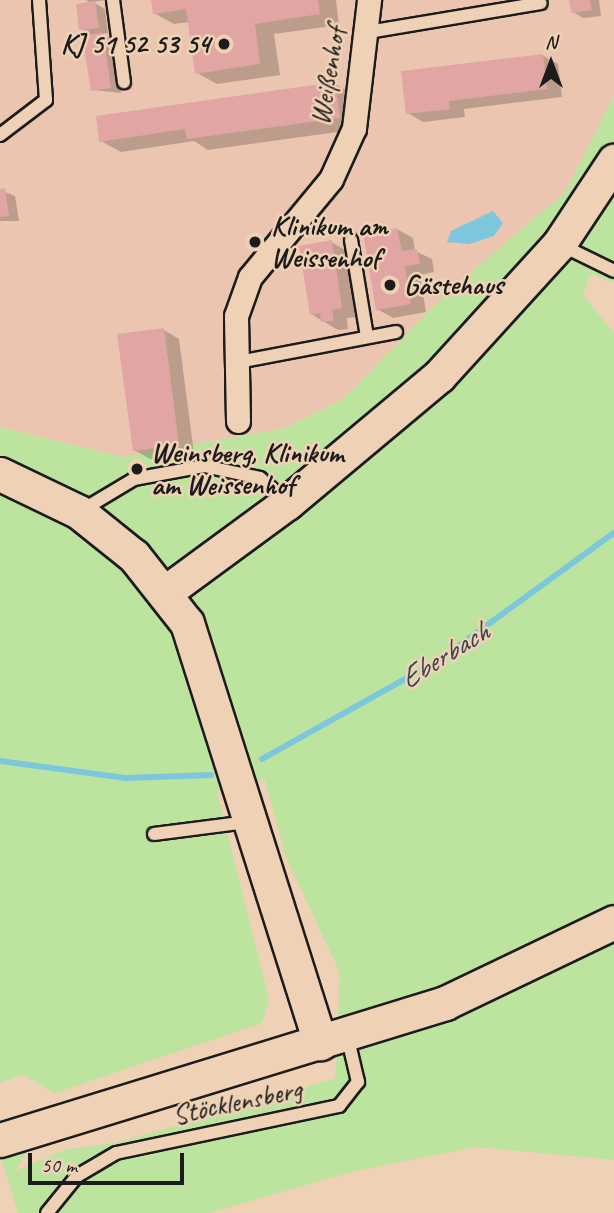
<!DOCTYPE html>
<meta charset="utf-8">
<style>
body{margin:0}
#map{position:relative;width:614px;height:1213px;overflow:hidden;background:#efd2b5;font-family:Caveat,sans-serif}
div>[style]{position:absolute}
[style*='--x']{left:calc(var(--x)*1px);top:calc(var(--y)*1px);width:calc(var(--w)*1px);rotate:calc(var(--a)*1deg)}
.built>*{inset:0;background:#ebc5b0}
.green>*{inset:0;background:#bde49f}
.water>*{inset:0;background:#7cc7db}
.shadow>*{inset:0;background:#0003}
.stream>*{height:6px;margin:-3px;padding:0 3px;transform-origin:3px;border-radius:3px;background:#7cc7db}
.building>*{inset:0;background:#e1a6a3}
.roads{filter:drop-shadow(2px 0 #1c1c1c) drop-shadow(-2px 0 #1c1c1c) drop-shadow(0 2px #1c1c1c) drop-shadow(0 -2px #1c1c1c)}
.lane>*{height:12px;margin:-6px;padding:0 6px;transform-origin:6px;border-radius:6px;background:#efd2b5}
.street>*{height:23px;margin:-11.5px;padding:0 11.5px;transform-origin:11.5px;border-radius:11.5px;background:#efd2b5}
.secondary>*{height:33px;margin:-16.5px;padding:0 16.5px;transform-origin:16.5px;border-radius:16.5px;background:#efd2b5}
.dots>*{width:19px;height:19px;translate:-50% -50%;box-sizing:border-box;border:4px solid #efd2b5;border-radius:50%}
span{translate:-50% -50%;white-space:nowrap;text-align:center;line-height:1.15;-webkit-text-stroke:5px #efd2b5;paint-order:stroke}
.poi-label{font-size:28px;color:#1c1c1c;font-weight:700}
.right{translate:-100% -50%;text-align:right}
.left{translate:0 -50%;text-align:left}
.street-label{font-size:28px;color:#1c1c1c}
.water-label{font-size:30px;color:#34474c;font-style:italic}
.north{position:absolute;left:516px;top:28px;width:70px;height:70px;-webkit-text-stroke:5px #efd2b5;paint-order:stroke;rotate:0deg;font-size:19px;font-weight:700;line-height:28px;text-align:center;color:#1c1c1c}
.north::after{content:'';display:block;margin:auto;width:24px;height:32px;background:#1c1c1c;clip-path:polygon(50% 0,100% 100%,50% 72%,0 100%)}
.scale{position:absolute;left:28px;top:1153px;width:156px;height:32px;box-sizing:border-box;border:4px solid #1c1c1c;border-top:0;padding-left:9px;font-size:21px;line-height:24px;white-space:nowrap;color:#1c1c1c;-webkit-text-stroke:5px #efd2b5;paint-order:stroke}
</style>
<div id="map">
<div class="built">
<div style="clip-path:polygon(0 0,614px 0,614px 95px,565px 192px,447px 293px,343px 399px,285px 428px,123px 457px,0 427px)"></div>
</div>
<div class="green">
<div style="clip-path:polygon(614px 95px,614px 283px,590px 274px,583px 295px,614px 333px,614px 1160px,476px 1147px,355px 1171px,209px 1213px,18px 1213px,0 1155px,26px 1153px,15px 1171px,64px 1150px,120px 1142px,335px 1078px,340px 973px,285px 855px,265px 780px,217px 791px,269px 999px,262px 1023px,55px 1093px,23px 1075px,0 1083px,0 427px,123px 457px,285px 428px,343px 399px,447px 293px,565px 192px)"></div>
</div>
<div class="water">
<div style="clip-path:polygon(493px 211px,503px 223px,494px 236px,469px 244px,447px 242px,451px 231px)"></div>
</div>
<div class="shadow">
<div style="clip-path:polygon(86px 0,106px 0,93px 2px,105px 9px,108px 33px,102px 34px,113px 40px,121px 93px,92px 90px,92px 36px,81px 29px,92px 4px)"></div>
<div style="clip-path:polygon(153px 0,336px 0,339px 25px,274px 34px,280px 75px,217px 84px,197px 73px,190px 22px,174px 24px,154px 13px)"></div>
<div style="clip-path:polygon(571px 0,599px 0,601px 16px,583px 18px,573px 12px)"></div>
<div style="clip-path:polygon(542px 55px,558px 64px,562px 97px,464px 109px,465px 117px,423px 122px,408px 113px)"></div>
<div style="clip-path:polygon(334px 83px,354px 95px,359px 129px,208px 150px,194px 141px,121px 152px,101px 141px)"></div>
<div style="clip-path:polygon(0 190px,15px 196px,19px 221px,0 221px)"></div>
<div style="clip-path:polygon(397px 229px,413px 238px,415px 251px,432px 259px,434px 272px,420px 275px,426px 312px,393px 318px,377px 309px)"></div>
<div style="clip-path:polygon(331px 242px,347px 251px,357px 317px,347px 318px,348px 329px,338px 330px,311px 314px)"></div>
<div style="clip-path:polygon(164px 330px,179px 339px,194px 453px,150px 459px,134px 450px)"></div>
</div>
<div class="stream">
<div style="--x:262;--y:759;--w:203;--a:-29.2"></div>
<div style="--x:439;--y:660;--w:216;--a:-36"></div>
<div style="--x:0;--y:761;--w:126;--a:7.7"></div>
<div style="--x:125;--y:778;--w:86;--a:-2"></div>
</div>
<div class="building">
<div style="clip-path:polygon(151px 0,318px 0,320px 14px,255px 24px,260px 64px,195px 74px,186px 9px,153px 14px)"></div>
<div style="clip-path:polygon(569px 0,590px 0,592px 10px,571px 13px)"></div>
<div style="clip-path:polygon(95px 1px,99px 28px,79px 30px,76px 4px)"></div>
<div style="clip-path:polygon(103px 33px,111px 88px,91px 91px,82px 36px)"></div>
<div style="clip-path:polygon(543px 54px,547px 89px,449px 101px,450px 109px,406px 114px,401px 71px)"></div>
<div style="clip-path:polygon(335px 82px,340px 118px,187px 139px,185px 129px,99px 142px,96px 116px)"></div>
<div style="clip-path:polygon(5px 188px,9px 216px,0 217px,0 189px)"></div>
<div style="clip-path:polygon(397px 228px,402px 251px,417px 249px,420px 264px,405px 266px,411px 304px,376px 310px,363px 234px)"></div>
<div style="clip-path:polygon(332px 240px,342px 308px,332px 310px,334px 321px,321px 322px,320px 313px,310px 315px,299px 246px)"></div>
<div style="clip-path:polygon(164px 328px,179px 445px,133px 451px,117px 334px)"></div>
</div>
<div class="roads">
<div class="lane">
<div style="--x:113;--y:0;--w:83;--a:82.4"></div>
<div style="--x:368;--y:32;--w:175;--a:-9.5"></div>
<div style="--x:0;--y:135;--w:58;--a:-37.3"></div>
<div style="--x:46;--y:100;--w:100;--a:-94"></div>
<div style="--x:351;--y:240;--w:98;--a:80.6"></div>
<div style="--x:559;--y:244;--w:61;--a:26.1"></div>
<div style="--x:233;--y:363;--w:166;--a:-10.8"></div>
<div style="--x:79;--y:512;--w:64;--a:-31"></div>
<div style="--x:134;--y:479;--w:71;--a:-10.5"></div>
<div style="--x:204;--y:466;--w:57;--a:12.1"></div>
<div style="--x:260;--y:478;--w:36;--a:42"></div>
<div style="--x:154;--y:834;--w:95;--a:-7.3"></div>
<div style="--x:47;--y:1213;--w:48;--a:-51"></div>
<div style="--x:77;--y:1176;--w:45;--a:-30.5"></div>
<div style="--x:116;--y:1153;--w:228;--a:-11.9"></div>
<div style="--x:339;--y:1106;--w:31;--a:-52"></div>
<div style="--x:358;--y:1082;--w:48;--a:-103.2"></div>
</div>
<div class="street">
<div style="--x:238;--y:421;--w:105;--a:-91.1"></div>
<div style="--x:236;--y:316;--w:41;--a:-70.3"></div>
<div style="--x:250;--y:277;--w:127;--a:-50.4"></div>
<div style="--x:331;--y:179;--w:56;--a:-65.7"></div>
<div style="--x:354;--y:128;--w:129;--a:-83.3"></div>
</div>
<div class="secondary">
<div style="--x:0;--y:474;--w:88;--a:25.7"></div>
<div style="--x:79;--y:512;--w:70;--a:38.7"></div>
<div style="--x:134;--y:556;--w:85;--a:51.7"></div>
<div style="--x:187;--y:623;--w:441;--a:72.4"></div>
<div style="--x:167;--y:591;--w:149;--a:-36.3"></div>
<div style="--x:287;--y:503;--w:198;--a:-39.9"></div>
<div style="--x:439;--y:376;--w:178;--a:-47.7"></div>
<div style="--x:559;--y:244;--w:100;--a:-56.5"></div>
<div style="--x:0;--y:1140;--w:466;--a:-17.1"></div>
<div style="--x:445;--y:1003;--w:187;--a:-25.6"></div>
</div>
</div>
<div class="dots">
<div style="left:224px;top:44px;background:#1c1c1c"></div>
<div style="left:255px;top:242px;background:#1c1c1c"></div>
<div style="left:390px;top:285px;background:#1c1c1c"></div>
<div style="left:137px;top:469px;background:#1c1c1c"></div>
</div>
<div class="poi-label">
<span class="right" style="left:210px;top:44px">KJ 51 52 53 54</span>
<span class="left" style="left:271px;top:242px">Klinikum am<br>Weissenhof</span>
<span class="left" style="left:404px;top:285px">Gästehaus</span>
<span class="left" style="left:151px;top:469px">Weinsberg, Klinikum<br>am Weissenhof</span>
</div>
<div class="street-label">
<span style="left:328px;top:76px;rotate:-80deg">Weißenhof</span>
<span style="left:237px;top:1102px;rotate:-12deg">Stöcklensberg</span>
</div>
<div class="water-label">
<span style="left:444px;top:655px;rotate:-32deg">Eberbach</span>
</div>
<div class="north">N</div>
<div class="scale">50 m</div>
</div>
